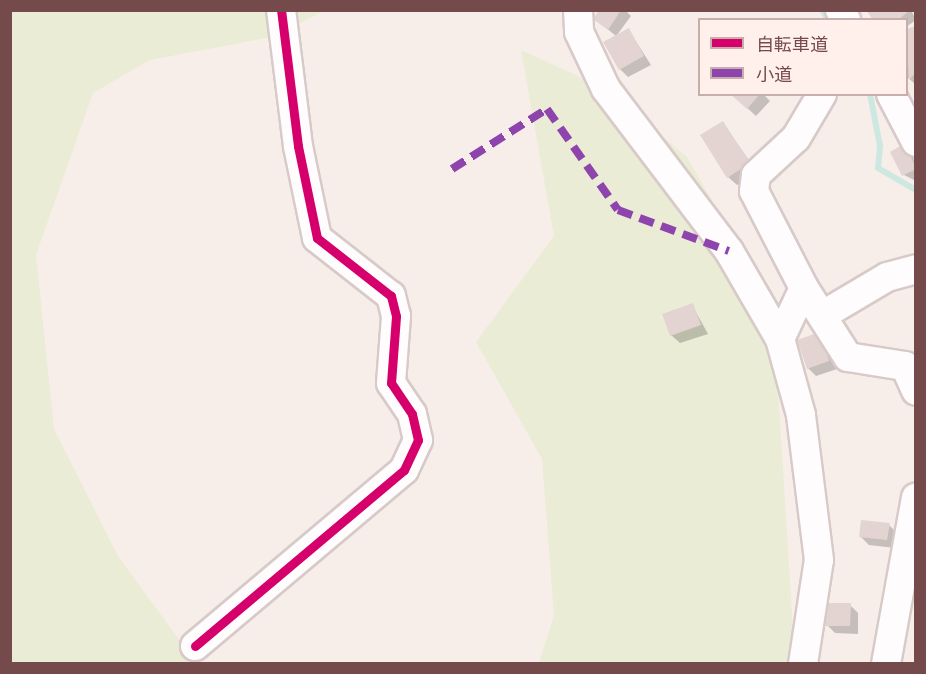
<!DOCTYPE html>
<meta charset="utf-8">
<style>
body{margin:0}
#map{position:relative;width:926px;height:674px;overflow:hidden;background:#f7eeea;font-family:"PT Sans Narrow","Noto Sans JP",sans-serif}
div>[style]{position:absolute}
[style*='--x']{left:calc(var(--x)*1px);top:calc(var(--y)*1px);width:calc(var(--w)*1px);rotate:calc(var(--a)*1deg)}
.green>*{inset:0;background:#eaecd5}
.shadow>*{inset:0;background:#0003}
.stream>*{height:6px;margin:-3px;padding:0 3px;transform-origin:3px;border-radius:3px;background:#cce8e0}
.building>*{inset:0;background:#e3d4d2}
.roads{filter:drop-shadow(2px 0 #d7cac8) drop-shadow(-2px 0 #d7cac8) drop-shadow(0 2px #d7cac8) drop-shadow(0 -2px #d7cac8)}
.minor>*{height:28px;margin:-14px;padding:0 14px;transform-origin:14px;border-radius:14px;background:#fefcfc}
.quiet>*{height:8px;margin-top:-4px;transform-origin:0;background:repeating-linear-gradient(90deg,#8e44ad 0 15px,transparent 0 23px)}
.cycleway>*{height:9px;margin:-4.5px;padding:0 4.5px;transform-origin:4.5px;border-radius:4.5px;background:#d6006c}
span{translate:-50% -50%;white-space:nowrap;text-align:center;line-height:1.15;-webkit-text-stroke:4.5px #fff0eb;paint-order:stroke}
.frame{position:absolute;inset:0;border:12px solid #754a4a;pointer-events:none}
.legend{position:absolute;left:698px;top:18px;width:210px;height:78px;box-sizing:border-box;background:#fff0eb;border:2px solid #c8aeab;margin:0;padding:8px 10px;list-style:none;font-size:18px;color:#754a4a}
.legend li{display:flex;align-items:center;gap:12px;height:30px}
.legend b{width:30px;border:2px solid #c8aeab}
</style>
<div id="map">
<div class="green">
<div style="clip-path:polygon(10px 11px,323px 11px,277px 36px,150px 60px,93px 93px,36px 255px,54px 429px,118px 556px,196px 663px,11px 663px)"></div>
<div style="clip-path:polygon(521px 50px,606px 89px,687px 157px,773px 307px,795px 663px,539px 663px,554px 615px,542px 459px,476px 342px,554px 236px)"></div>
</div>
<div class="shadow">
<div style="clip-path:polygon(601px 10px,625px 10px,631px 16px,617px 35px,628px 29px,651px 65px,628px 77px,620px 69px,616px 36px,595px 19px)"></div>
<div style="clip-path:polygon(868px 10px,911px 10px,916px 20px,906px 27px,906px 20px,875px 20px)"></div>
<div style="clip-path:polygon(916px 25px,916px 85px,906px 76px,906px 36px)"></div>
<div style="clip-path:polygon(732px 94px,763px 94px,770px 101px,756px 116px)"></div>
<div style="clip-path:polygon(723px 123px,757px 172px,737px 185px,728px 177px)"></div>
<div style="clip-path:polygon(892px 152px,913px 153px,916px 181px,904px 175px)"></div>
<div style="clip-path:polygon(692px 305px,708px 334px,680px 343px,671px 335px)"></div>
<div style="clip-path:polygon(827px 342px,837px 369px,816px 376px,808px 368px)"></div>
<div style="clip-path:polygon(889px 525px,897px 533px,895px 548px,869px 545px,861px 537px)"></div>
<div style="clip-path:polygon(850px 605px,858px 613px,858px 634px,835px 633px,827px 625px)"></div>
</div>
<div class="stream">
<div style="--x:822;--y:10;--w:12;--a:59"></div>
<div style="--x:870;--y:94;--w:53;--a:79.1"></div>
<div style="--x:880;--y:146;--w:22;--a:95"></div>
<div style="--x:878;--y:168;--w:44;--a:30.1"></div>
</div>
<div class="building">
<div style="clip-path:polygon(599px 10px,621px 10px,608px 30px,593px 19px)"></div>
<div style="clip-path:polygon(866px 10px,910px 10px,898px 20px,873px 20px)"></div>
<div style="clip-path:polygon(916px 26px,916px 72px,909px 80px,906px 29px)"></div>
<div style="clip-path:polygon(629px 28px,644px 56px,619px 70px,603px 42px)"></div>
<div style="clip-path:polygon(730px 94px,760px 94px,747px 109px)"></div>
<div style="clip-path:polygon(723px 121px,750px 163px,727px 178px,700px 135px)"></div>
<div style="clip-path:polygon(905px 143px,916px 169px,902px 176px,890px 152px)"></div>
<div style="clip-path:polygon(693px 303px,701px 325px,670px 336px,662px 314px)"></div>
<div style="clip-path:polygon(820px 332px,829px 361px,807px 369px,797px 340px)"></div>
<div style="clip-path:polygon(861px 520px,890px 523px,887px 540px,859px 537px)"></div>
<div style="clip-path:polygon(826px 603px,851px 603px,850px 626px,825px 626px)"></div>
</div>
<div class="roads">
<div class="minor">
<div style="--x:578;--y:10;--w:22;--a:87"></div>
<div style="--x:579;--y:32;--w:63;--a:64.7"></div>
<div style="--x:606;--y:89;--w:203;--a:52.8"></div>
<div style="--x:729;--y:251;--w:102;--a:59.9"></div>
<div style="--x:840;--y:10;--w:12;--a:59"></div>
<div style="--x:891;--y:94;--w:54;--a:62.5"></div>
<div style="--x:804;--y:288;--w:109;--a:-117.3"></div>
<div style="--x:754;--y:191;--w:16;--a:-83"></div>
<div style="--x:756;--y:175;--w:54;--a:-42.8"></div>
<div style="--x:796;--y:138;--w:51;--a:-59.4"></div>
<div style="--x:823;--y:315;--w:74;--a:-30.7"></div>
<div style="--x:887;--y:277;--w:30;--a:-15"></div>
<div style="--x:195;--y:646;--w:273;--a:-40.1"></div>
<div style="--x:404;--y:470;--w:33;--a:-65"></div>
<div style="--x:418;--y:440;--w:27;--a:-103"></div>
<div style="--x:412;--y:414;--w:37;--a:-124"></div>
<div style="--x:391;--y:383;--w:67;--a:-85.7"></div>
<div style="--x:396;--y:316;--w:21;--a:-104"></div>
<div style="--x:391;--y:296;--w:94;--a:-141.9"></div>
<div style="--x:317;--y:238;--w:94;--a:-101.7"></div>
<div style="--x:298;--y:146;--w:137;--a:-97.1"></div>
<div style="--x:803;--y:664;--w:105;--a:-81.3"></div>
<div style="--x:819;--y:560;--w:146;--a:-97.1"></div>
<div style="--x:801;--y:415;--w:79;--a:-105.4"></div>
<div style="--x:780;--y:339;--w:56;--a:-64.8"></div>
<div style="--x:804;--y:288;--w:82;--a:57.5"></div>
<div style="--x:848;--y:357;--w:58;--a:9"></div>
<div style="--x:905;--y:366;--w:27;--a:66"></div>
<div style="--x:886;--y:664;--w:169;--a:-79.8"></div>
</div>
</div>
<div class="quiet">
<div style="--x:452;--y:169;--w:112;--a:-32.3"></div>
<div style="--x:547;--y:109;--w:123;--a:54.9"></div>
<div style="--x:618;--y:210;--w:118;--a:20.3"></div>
</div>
<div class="cycleway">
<div style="--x:195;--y:646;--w:273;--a:-40.1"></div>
<div style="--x:404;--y:470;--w:33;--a:-65"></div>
<div style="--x:418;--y:440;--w:27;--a:-103"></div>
<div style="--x:412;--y:414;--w:37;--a:-124"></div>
<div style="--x:391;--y:383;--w:67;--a:-85.7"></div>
<div style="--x:396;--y:316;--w:21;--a:-104"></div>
<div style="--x:391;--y:296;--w:94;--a:-141.9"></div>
<div style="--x:317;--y:238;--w:94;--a:-101.7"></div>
<div style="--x:298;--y:146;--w:137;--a:-97.1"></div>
</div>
<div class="frame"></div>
<ul class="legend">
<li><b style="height:8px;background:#d6006c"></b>自転車道</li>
<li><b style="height:8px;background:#8e44ad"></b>小道</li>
</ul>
</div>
